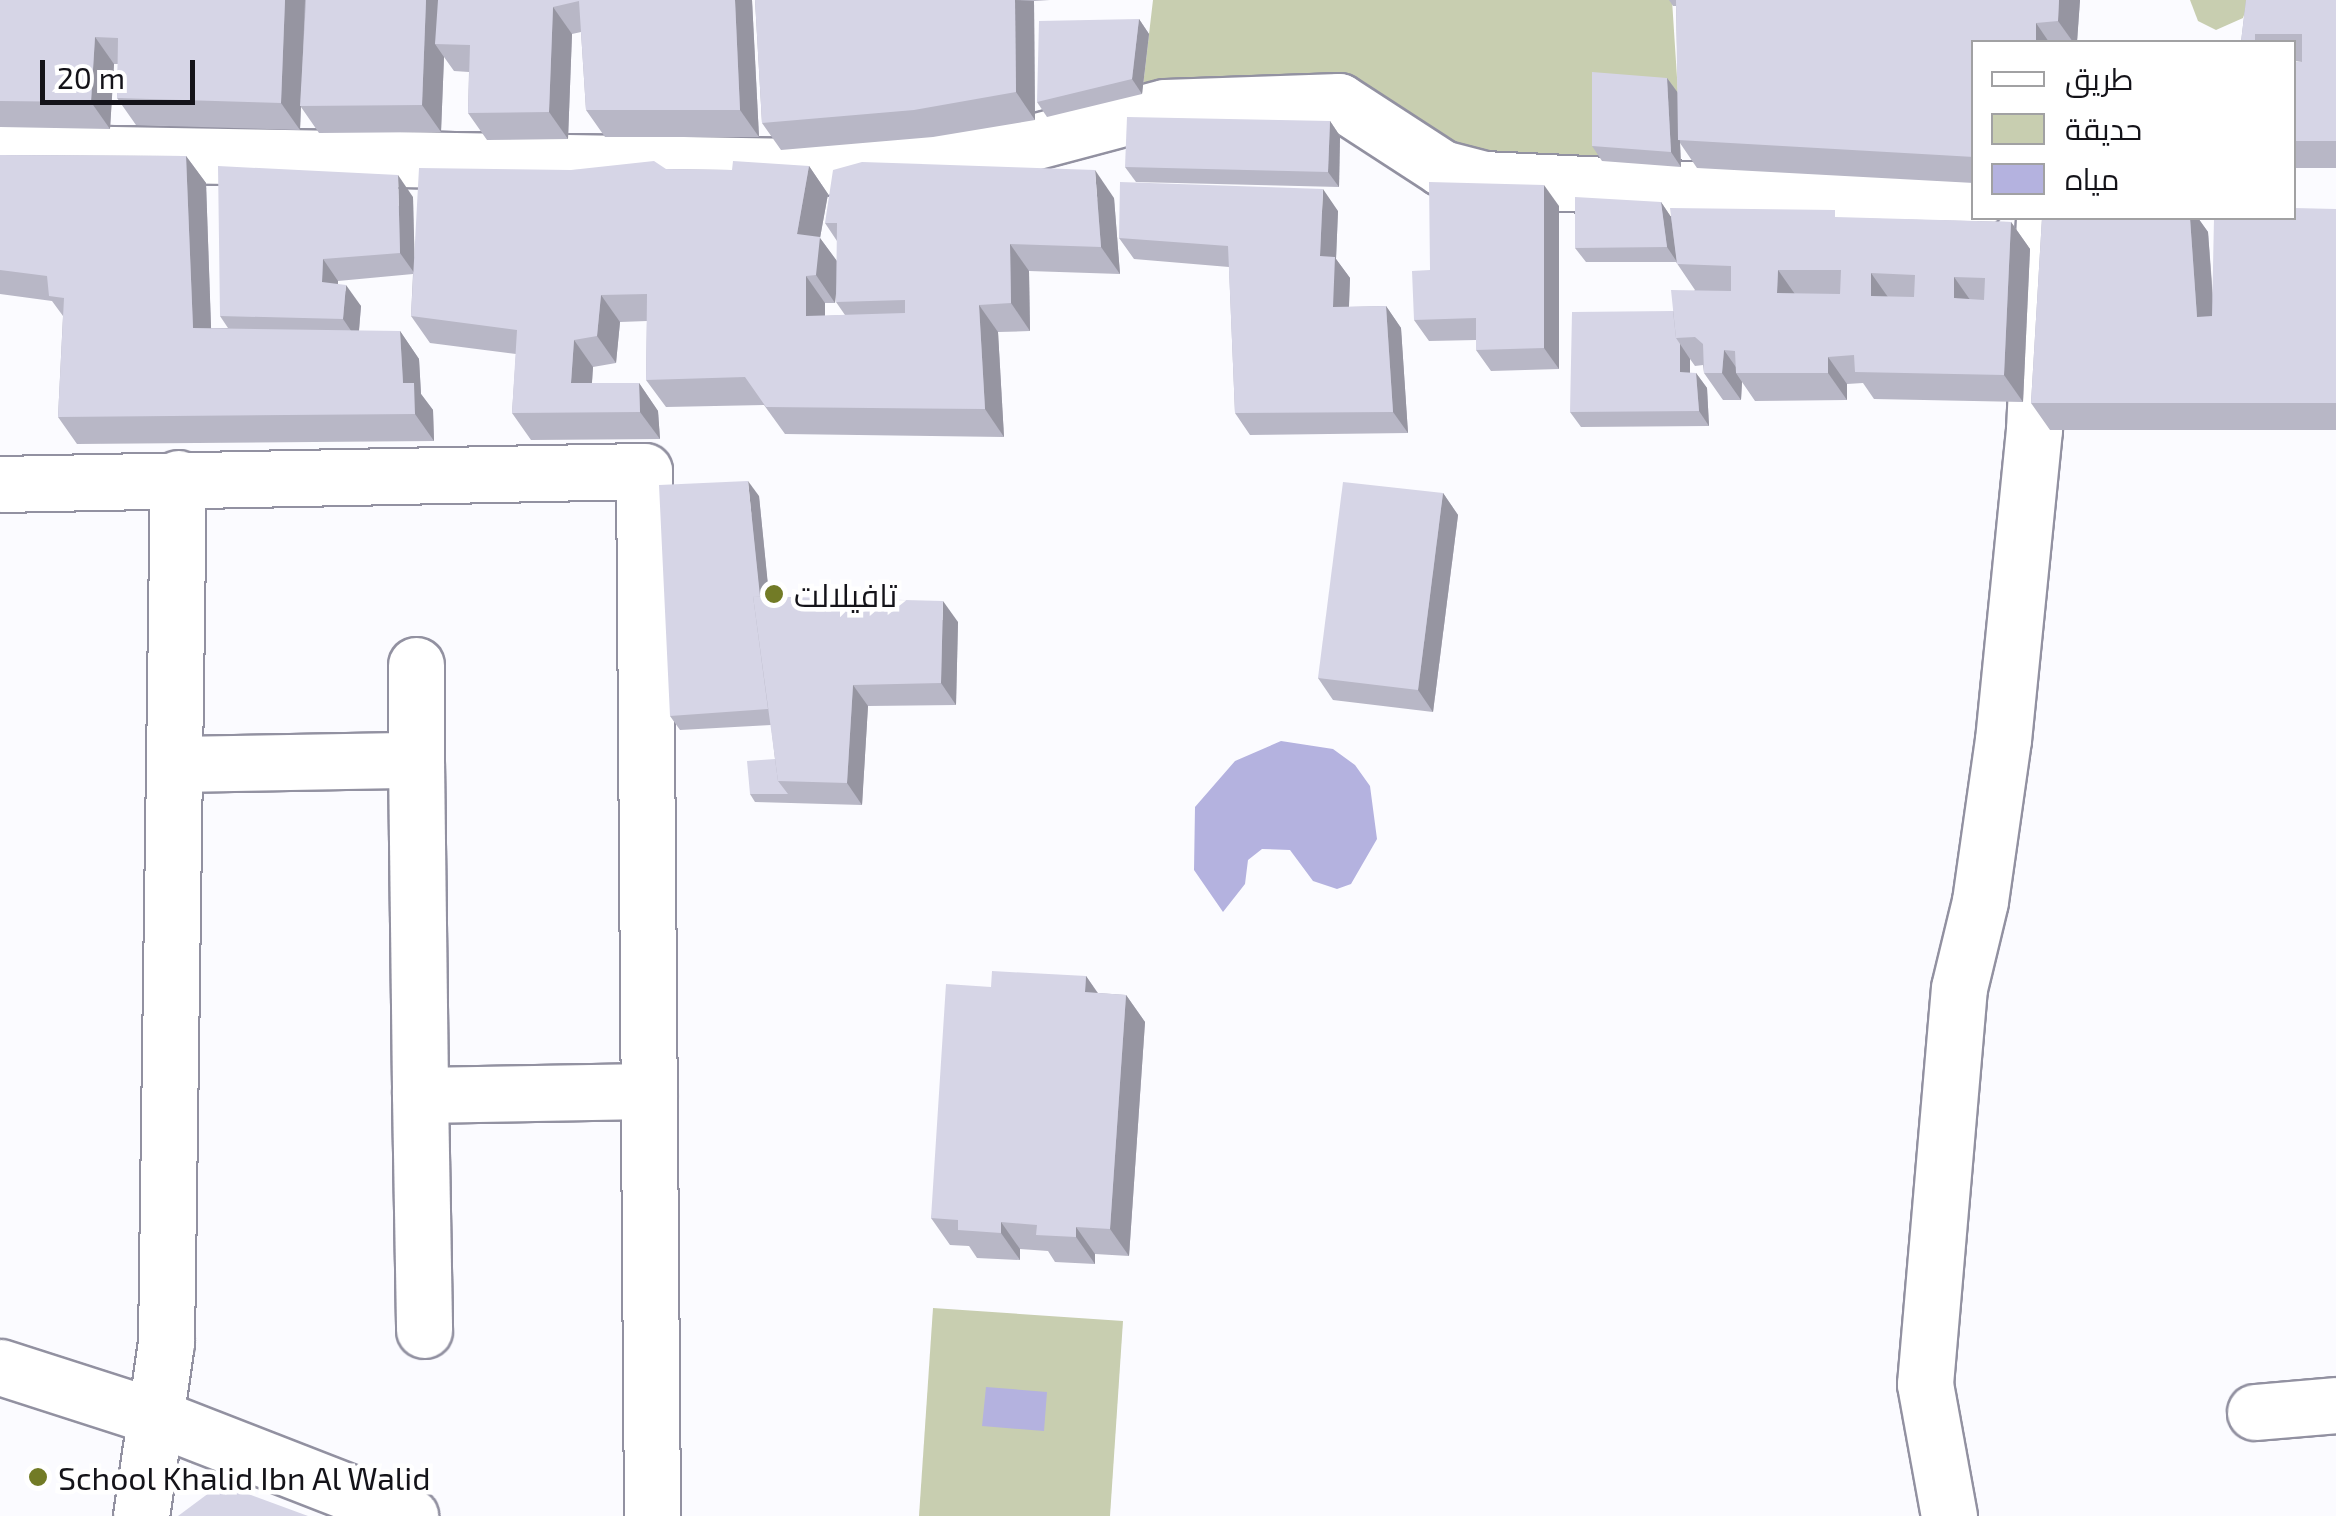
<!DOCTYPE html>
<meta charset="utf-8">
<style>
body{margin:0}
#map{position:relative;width:2336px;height:1516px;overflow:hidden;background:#fbfbff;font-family:"Exo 2",Cairo,sans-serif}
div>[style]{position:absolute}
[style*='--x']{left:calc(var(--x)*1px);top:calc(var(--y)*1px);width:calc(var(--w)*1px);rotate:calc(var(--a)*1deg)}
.green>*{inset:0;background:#c8ceb0}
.water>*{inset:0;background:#b4b2df}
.roads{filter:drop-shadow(2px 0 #9291a1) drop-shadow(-2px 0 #9291a1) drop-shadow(0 2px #9291a1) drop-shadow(0 -2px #9291a1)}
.street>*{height:55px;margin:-27.5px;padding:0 27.5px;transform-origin:27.5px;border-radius:27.5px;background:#fff}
.secondary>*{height:55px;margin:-27.5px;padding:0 27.5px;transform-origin:27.5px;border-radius:27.5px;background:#fff}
.wall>*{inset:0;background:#b8b7c6}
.shaded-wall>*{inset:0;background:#9695a1}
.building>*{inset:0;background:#d6d5e6}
.dots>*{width:28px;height:28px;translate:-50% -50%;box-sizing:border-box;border:5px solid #fff;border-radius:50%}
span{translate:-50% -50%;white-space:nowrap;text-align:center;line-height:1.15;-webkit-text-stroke:9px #fff;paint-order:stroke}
.poi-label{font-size:32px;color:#141319}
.left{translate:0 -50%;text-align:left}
.legend{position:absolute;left:1971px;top:40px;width:325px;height:180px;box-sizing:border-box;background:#fff;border:2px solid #a1a1a3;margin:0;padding:12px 18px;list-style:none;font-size:30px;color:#141319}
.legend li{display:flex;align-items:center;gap:20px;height:50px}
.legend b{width:50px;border:2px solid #a1a1a3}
.scale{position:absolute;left:40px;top:60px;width:155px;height:45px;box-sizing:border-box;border:5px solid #141319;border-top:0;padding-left:12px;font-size:30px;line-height:35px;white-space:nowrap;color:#141319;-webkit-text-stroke:8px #fff;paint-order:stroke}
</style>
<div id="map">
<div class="green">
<div style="clip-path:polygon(1153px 0,1672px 0,1678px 93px,1603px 87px,1602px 161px,1454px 151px,1142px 94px)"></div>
<div style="clip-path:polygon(2190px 0,2249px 0,2243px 18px,2216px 30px,2198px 21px)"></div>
<div style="clip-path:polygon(933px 1308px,1123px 1321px,1110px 1516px,919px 1516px)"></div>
</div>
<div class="water">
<div style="clip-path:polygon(1281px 741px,1333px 749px,1355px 765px,1370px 786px,1377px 839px,1351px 884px,1337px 889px,1313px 881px,1290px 850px,1262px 849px,1248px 860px,1245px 884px,1223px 912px,1194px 870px,1195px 807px,1235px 761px)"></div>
<div style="clip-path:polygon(986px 1387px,1047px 1392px,1044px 1431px,982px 1426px)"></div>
</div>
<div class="roads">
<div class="street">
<div style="--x:0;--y:152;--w:856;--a:1"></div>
<div style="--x:856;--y:167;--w:133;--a:-5.6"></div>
<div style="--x:988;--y:154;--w:183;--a:-14.9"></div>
<div style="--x:1165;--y:107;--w:174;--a:-2"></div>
<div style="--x:1339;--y:101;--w:123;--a:33"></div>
<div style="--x:1442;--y:168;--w:43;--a:14.7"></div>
<div style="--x:1484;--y:179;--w:491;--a:2.8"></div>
<div style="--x:0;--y:484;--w:644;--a:-1.16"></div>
<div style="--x:644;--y:471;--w:1045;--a:89.56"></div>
<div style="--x:416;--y:665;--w:95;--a:90"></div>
<div style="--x:177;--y:764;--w:239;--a:-1"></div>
<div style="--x:416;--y:760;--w:335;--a:89.3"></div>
<div style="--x:420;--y:1095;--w:229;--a:-1"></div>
<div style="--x:420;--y:1095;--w:235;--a:89"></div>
<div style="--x:2255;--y:1412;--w:81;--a:-4.9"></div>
<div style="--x:141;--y:1516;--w:175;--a:-81.8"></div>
<div style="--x:166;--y:1343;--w:865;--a:-89.21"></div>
<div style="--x:1949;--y:1516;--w:134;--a:-100.3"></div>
<div style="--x:1925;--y:1384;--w:397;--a:-85.1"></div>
<div style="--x:1959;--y:988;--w:89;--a:-76.4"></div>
<div style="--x:1980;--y:901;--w:163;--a:-81.9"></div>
<div style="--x:2003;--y:740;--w:312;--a:-84.3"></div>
<div style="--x:2034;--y:430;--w:212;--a:-87.3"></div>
</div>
<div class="secondary">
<div style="--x:0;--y:1367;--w:164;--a:17.8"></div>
<div style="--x:156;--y:1417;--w:273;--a:21.3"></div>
</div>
</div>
<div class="wall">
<div style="clip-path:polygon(0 0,752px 0,759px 137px,605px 137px,586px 110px,581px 32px,572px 34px,568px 139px,487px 140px,468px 113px,469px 72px,454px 71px,444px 57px,441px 132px,319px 133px,301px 107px,300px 130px,136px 125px,117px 98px,118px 64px,114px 64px,110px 129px,0 127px)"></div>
<div style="clip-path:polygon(755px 0,1050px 0,1034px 1px,1035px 120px,933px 137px,781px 150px,762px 123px)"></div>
<div style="clip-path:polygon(1669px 0,2080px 0,2077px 42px,1974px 42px,1974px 183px,1697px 168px,1680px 143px,1681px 167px,1602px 161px,1592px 146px,1667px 78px,1678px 93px,1676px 6px,1673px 6px)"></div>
<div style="clip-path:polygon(2246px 0,2336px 0,2336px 168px,2294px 168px,2294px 62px,2302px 61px,2294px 61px,2294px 42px,2241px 42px)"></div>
<div style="clip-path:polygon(1139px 19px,1149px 34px,1142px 94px,1047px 117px,1037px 102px)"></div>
<div style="clip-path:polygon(1330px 121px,1340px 136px,1339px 187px,1136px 182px,1125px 167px)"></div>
<div style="clip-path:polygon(evenodd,0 155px,186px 156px,206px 183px,211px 328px,228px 328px,220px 316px,413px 197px,414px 257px,571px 170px,666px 169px,732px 170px,809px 166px,828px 194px,820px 238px,837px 261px,837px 241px,825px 223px,1114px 198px,1120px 274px,1029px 271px,1030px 331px,998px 332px,1004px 437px,785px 434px,764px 405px,666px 407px,646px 380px,647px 321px,620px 322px,616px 363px,593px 367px,592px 383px,639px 383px,658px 411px,660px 439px,531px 440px,512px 413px,516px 354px,430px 343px,411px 316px,413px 274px,338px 281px,338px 284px,361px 306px,359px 331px,400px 331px,419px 359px,421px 394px,433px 410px,434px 441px,77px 444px,58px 417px,63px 316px,52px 301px,0 294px,0 155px,836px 292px,836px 302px,845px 315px,825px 316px,825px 303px,835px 303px,836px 292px)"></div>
<div style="clip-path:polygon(1661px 202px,1671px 217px,1841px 218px,2011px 222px,2030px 249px,2023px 402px,1874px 399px,1863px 383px,1847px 384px,1847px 400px,1755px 401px,1742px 382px,1741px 400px,1723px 400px,1704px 373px,1703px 365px,1695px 366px,1690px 359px,1690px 373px,1696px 373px,1707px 388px,1709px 426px,1581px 427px,1570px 412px,1695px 290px,1676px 262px,1586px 262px,1575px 248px)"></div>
<div style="clip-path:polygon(1559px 206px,1559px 369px,1491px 371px,1476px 350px,1476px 340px,1429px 341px,1414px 320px,1430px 270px)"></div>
<div style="clip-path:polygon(2336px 209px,2336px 430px,2050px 430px,2031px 403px,2042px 218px,2198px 218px,2208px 232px,2213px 296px)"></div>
<div style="clip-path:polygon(1338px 211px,1336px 259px,1350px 278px,1349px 307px,1386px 306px,1401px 328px,1408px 433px,1250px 435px,1235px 413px,1229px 267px,1134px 259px,1119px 238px)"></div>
<div style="clip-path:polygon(1443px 493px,1458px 515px,1433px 712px,1333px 700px,1318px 678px)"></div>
<div style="clip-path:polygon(759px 496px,769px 597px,958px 622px,956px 705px,868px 706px,862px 805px,755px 802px,750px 794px,775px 759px,771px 725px,680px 730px,670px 716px)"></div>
<div style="clip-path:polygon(1086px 976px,1098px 993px,1126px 995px,1145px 1022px,1129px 1256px,1095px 1254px,1095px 1264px,1055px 1262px,1048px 1251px,1020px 1249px,1020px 1260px,977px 1258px,969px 1246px,950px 1245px,931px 1218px,991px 987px)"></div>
</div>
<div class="shaded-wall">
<div style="clip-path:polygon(285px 0,305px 0,300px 130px,281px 103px)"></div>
<div style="clip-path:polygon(426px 0,446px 0,435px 44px,444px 57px,441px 132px,422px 105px)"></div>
<div style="clip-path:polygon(735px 0,752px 0,759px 137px,740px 110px)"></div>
<div style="clip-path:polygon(1015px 0,1034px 1px,1035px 120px,1016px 92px)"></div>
<div style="clip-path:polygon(2059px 0,2080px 0,2077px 42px,2073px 42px,2058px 21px)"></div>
<div style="clip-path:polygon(553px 7px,572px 34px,568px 139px,549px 112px)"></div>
<div style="clip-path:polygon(1139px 19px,1149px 34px,1142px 94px,1132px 79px)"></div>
<div style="clip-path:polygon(2036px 23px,2049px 42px,2036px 42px)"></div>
<div style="clip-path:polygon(95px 37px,114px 64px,110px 129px,91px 102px)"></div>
<div style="clip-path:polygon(1667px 78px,1678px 93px,1681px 167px,1671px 152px)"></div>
<div style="clip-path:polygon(1330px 121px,1340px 136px,1339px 187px,1328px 172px)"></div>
<div style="clip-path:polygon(186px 156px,206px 183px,212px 355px,193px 328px)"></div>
<div style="clip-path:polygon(809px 166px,828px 194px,820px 238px,839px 264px,835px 303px,816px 275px,797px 234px)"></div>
<div style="clip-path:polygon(1095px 170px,1114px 198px,1120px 274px,1101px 247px)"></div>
<div style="clip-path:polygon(398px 175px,413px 197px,415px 274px,400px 253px)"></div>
<div style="clip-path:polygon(1544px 185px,1559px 206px,1559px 369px,1544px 348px)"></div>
<div style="clip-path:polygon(1323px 189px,1338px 211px,1336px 259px,1350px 278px,1348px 329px,1333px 307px,1320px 256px)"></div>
<div style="clip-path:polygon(1661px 202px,1671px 217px,1677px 262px,1667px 247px)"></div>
<div style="clip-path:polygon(2190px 218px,2198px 218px,2208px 232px,2216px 344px,2197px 317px)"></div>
<div style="clip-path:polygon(2011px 222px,2030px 249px,2023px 402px,2004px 375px)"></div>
<div style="clip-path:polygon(1010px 244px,1029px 271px,1030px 331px,1011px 303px)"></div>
<div style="clip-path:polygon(323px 259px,338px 281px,337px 303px,322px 282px)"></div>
<div style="clip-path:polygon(1778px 270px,1797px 297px,1777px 293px)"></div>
<div style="clip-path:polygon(1871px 273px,1890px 300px,1871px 296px)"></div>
<div style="clip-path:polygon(806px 276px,825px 303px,825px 344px,806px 316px)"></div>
<div style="clip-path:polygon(1954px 277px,1973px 304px,1954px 298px)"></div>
<div style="clip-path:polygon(346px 285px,361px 306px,358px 341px,343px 319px)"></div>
<div style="clip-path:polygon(601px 295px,620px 322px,616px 363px,597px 336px)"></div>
<div style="clip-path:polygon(979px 305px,998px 332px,1004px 437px,985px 409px)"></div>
<div style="clip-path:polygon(1386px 306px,1401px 328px,1408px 433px,1393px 412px)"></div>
<div style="clip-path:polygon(400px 331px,419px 359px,421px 394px,433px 410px,434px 441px,415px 414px,403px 383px)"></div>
<div style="clip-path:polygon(574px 340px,593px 367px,590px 410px,571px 383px)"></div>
<div style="clip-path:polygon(1680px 344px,1690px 359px,1690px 387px,1680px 372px)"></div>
<div style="clip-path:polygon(1724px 350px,1740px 373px,1736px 373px,1742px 382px,1741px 400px,1722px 373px)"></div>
<div style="clip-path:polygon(1828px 357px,1847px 384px,1847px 400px,1828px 373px)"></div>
<div style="clip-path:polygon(1696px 373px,1707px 388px,1709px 426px,1699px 411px)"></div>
<div style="clip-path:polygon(639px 383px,658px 411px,660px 439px,640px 412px)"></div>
<div style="clip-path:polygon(748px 481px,759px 496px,782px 724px,771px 709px)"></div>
<div style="clip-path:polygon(1443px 493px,1458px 515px,1433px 712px,1418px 690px)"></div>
<div style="clip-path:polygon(943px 601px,958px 622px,956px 705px,941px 683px)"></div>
<div style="clip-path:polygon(853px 685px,868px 706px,862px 805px,847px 783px)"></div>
<div style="clip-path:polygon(1086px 976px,1105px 1004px,1085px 992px)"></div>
<div style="clip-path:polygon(1126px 995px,1145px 1022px,1129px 1256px,1110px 1229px)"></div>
<div style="clip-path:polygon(1001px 1222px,1020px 1249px,1020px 1260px,1001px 1233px)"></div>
<div style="clip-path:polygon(1076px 1227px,1095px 1254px,1095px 1264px,1076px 1237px)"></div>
</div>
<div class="building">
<div style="clip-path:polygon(0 0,285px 0,281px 103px,117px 98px,118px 38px,95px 37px,91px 102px,0 101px)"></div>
<div style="clip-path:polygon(306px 0,426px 0,422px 105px,300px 106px)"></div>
<div style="clip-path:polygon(438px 0,735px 0,740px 110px,586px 110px,579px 1px,553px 7px,549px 112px,468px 113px,470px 45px,435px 44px)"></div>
<div style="clip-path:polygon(755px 0,1015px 0,1016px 92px,914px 110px,762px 123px)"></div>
<div style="clip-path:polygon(1676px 0,2059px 0,2058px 21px,2036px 23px,2036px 42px,1974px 42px,1974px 157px,1678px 140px)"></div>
<div style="clip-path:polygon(2246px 0,2336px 0,2336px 141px,2294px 141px,2294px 62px,2302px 62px,2302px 34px,2255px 34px,2255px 42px,2241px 42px)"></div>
<div style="clip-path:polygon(1139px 19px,1132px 79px,1037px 102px,1039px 21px)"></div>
<div style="clip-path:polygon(1592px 72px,1667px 78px,1671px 152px,1592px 146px)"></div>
<div style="clip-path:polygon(1127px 117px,1330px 121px,1328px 172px,1125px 167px)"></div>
<div style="clip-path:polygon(0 155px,186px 156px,193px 328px,400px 331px,403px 383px,414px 383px,415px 414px,58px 417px,64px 298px,49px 296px,47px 276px,0 270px)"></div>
<div style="clip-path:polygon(654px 161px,666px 169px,732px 170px,733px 161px,809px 166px,797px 234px,820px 237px,816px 275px,806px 276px,806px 316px,905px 313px,905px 300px,836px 302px,837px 223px,825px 223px,833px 170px,862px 162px,1095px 170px,1101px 247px,1010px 244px,1011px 303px,979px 305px,985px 409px,766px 407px,745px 377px,646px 380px,647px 294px,601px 295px,597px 336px,574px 340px,571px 383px,639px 383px,640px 412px,512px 413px,517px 330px,411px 316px,419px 168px,571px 170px)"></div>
<div style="clip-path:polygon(218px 166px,398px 175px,400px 253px,323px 259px,322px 282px,346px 285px,343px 319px,220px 316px)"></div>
<div style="clip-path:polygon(1120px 182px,1323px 189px,1320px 256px,1335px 257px,1333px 307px,1386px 306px,1393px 412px,1235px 413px,1228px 246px,1119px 238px)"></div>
<div style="clip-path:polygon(1429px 182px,1544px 185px,1544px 348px,1476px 350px,1476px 318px,1414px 320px,1412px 271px,1430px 270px)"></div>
<div style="clip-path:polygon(1575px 197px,1661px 202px,1667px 247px,1575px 248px)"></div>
<div style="clip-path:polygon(evenodd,1670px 208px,1835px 210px,1835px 217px,2011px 222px,2004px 375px,1855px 372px,1854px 355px,1828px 357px,1828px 373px,1736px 373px,1735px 351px,1724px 350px,1722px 373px,1704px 373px,1703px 344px,1695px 337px,1676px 338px,1671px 290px,1731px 291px,1731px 266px,1677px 264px,1670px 208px,1778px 270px,1841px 270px,1840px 294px,1777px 293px,1778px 270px,1670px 208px,1871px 273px,1915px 275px,1914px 297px,1871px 296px,1871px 273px,1670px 208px,1954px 277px,1985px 278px,1984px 300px,1954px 298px,1954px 277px)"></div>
<div style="clip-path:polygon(2294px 208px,2336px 209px,2336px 403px,2031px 403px,2042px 218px,2190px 218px,2197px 317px,2212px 316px,2214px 218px,2294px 218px)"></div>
<div style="clip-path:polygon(1673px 311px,1676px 338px,1680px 344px,1680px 372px,1696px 373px,1699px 411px,1570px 412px,1572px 312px)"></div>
<div style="clip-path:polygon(748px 481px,760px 596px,753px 596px,768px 709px,670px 716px,659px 485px)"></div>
<div style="clip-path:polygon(1343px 482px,1443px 493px,1418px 690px,1318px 678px)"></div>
<div style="clip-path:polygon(753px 596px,943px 601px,941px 683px,853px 685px,847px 783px,778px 781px)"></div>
<div style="clip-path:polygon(775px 759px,778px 781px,788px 794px,750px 794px,747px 761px)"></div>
<div style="clip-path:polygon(992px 971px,1086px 976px,1085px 992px,1126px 995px,1110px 1229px,1076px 1227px,1076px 1237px,1036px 1235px,1037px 1225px,1001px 1222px,1001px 1233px,958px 1230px,958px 1220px,931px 1218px,946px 984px,991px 987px)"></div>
<div style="clip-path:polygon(221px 1484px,308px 1516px,178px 1516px)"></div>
</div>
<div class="dots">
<div style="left:774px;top:594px;background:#727b26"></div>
<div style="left:38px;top:1477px;background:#727b26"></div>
</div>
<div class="poi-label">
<span class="left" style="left:794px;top:594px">تافيلالت</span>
<span class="left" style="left:58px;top:1477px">School Khalid Ibn Al Walid</span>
</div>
<ul class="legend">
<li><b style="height:12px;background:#fff"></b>طريق</li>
<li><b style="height:28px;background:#c8ceb0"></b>حديقة</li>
<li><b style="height:28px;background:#b4b2df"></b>مياه</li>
</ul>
<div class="scale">20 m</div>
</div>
